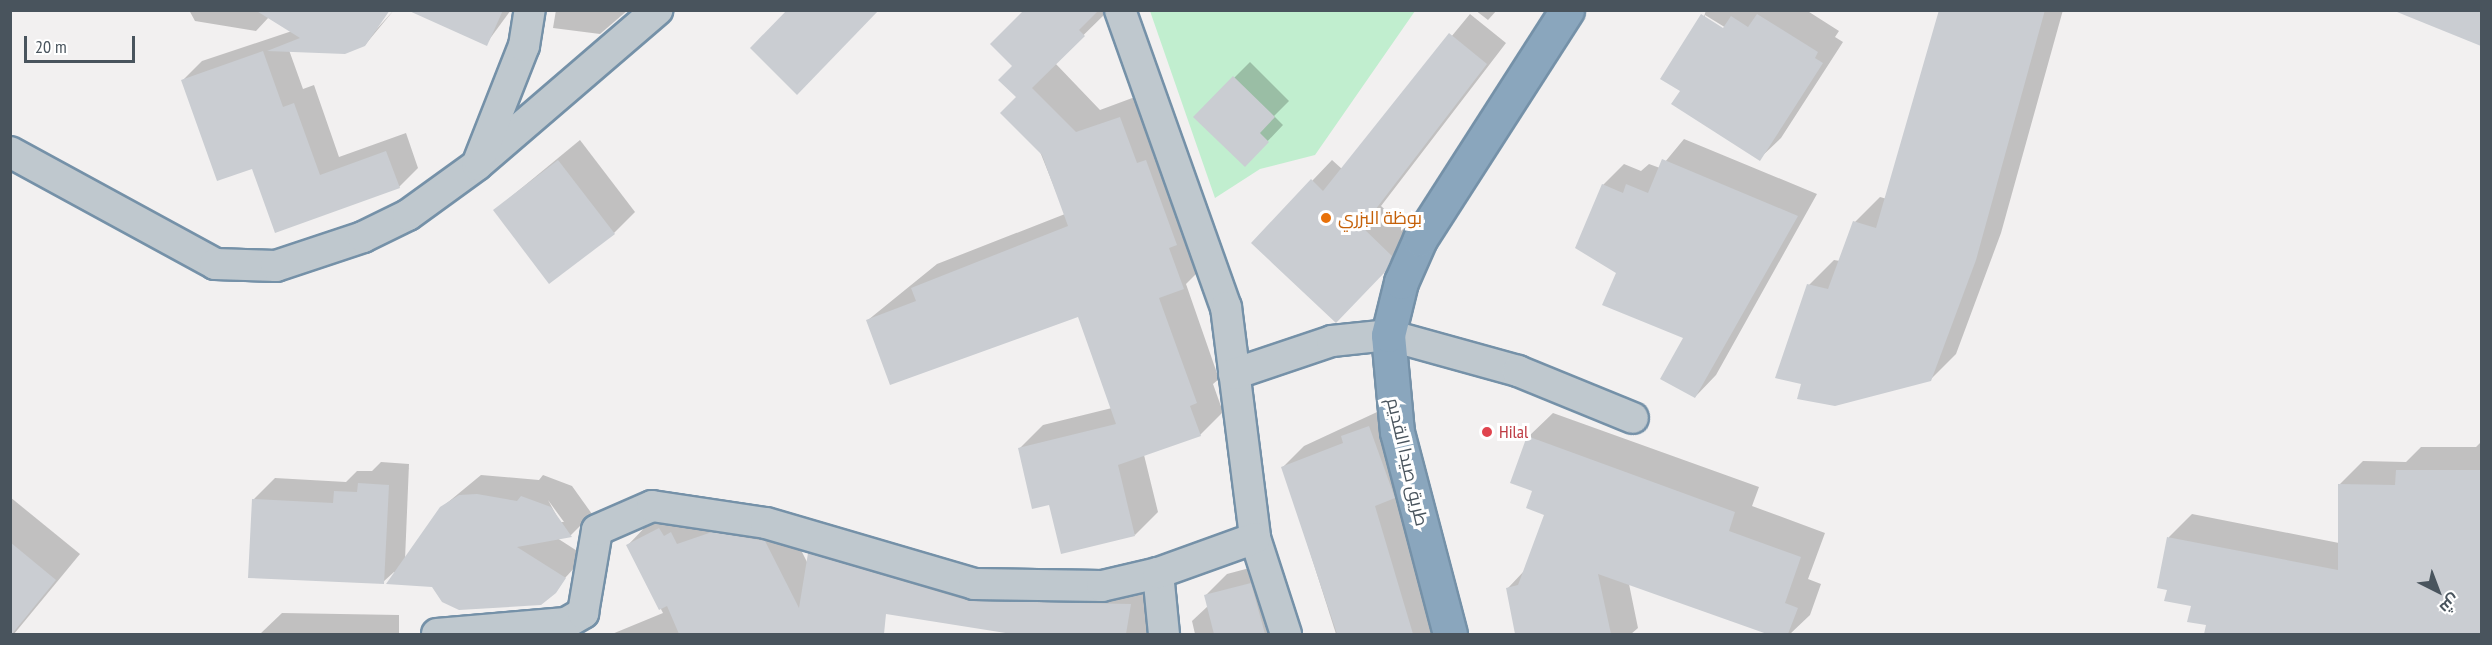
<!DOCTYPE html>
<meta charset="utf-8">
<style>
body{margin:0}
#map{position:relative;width:2492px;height:645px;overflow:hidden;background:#f2f0f0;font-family:"PT Sans Narrow",Cairo,sans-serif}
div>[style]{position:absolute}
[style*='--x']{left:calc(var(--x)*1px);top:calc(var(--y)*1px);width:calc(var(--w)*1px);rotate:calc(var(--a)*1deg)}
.green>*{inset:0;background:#c1eecf}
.shadow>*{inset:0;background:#0003}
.building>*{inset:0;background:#cacdd2}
.roads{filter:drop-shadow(2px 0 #7591a8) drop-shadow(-2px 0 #7591a8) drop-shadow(0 2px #7591a8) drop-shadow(0 -2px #7591a8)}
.street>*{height:30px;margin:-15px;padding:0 15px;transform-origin:15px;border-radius:15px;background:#bfc8ce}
.highway>*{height:33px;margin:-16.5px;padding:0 16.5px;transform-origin:16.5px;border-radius:16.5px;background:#8aa6bd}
.dots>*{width:16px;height:16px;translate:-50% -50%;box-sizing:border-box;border:3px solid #fff;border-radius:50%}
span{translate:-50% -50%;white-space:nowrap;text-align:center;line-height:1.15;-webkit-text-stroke:6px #fff;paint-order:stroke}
.food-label{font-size:18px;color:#c56008}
.left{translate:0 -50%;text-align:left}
.health-label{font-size:18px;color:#be3a42}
.street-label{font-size:18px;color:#49545d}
.frame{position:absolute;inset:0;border:12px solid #49545d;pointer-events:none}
.north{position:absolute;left:2408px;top:561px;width:60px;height:60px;-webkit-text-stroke:4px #fff;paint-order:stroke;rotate:138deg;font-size:16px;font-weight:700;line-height:24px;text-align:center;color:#49545d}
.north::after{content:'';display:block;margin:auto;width:21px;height:27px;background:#49545d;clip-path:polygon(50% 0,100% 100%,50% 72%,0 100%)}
.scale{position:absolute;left:24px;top:36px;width:111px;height:27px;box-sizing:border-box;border:3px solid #49545d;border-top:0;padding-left:8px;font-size:18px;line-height:21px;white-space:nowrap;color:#49545d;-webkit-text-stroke:4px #fff;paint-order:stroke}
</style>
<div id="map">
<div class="green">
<div style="clip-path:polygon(1150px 11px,1415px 11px,1315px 155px,1260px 169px,1215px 198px)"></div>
</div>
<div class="shadow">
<div style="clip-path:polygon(189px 10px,388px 10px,373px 33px,394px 10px,365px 45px,289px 50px,303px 89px,314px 85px,339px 157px,406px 133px,418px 168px,399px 187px,252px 167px,183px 80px,202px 61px,292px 31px,269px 17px,256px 31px,195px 21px)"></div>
<div style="clip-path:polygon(423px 10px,511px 10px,486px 44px)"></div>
<div style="clip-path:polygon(556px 10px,628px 10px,600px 34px,553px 28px)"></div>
<div style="clip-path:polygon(1026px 10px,1107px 12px,1055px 63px,1100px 110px,1143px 94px,1206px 264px,1186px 284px,1219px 379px,1213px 384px,1223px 412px,1200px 435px,1144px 455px,1158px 512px,1135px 535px,1019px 449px,1043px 425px,1112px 408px,1079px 315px,868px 320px,937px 264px,1065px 214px,1018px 97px,1014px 66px)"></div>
<div style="clip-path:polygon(1475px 10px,1497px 10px,1488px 20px)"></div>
<div style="clip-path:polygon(evenodd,1706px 10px,1806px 10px,1839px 31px,1835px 37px,1843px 42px,1781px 138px,1759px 159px,1682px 91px,1706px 10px,1705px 15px,1731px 31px,1729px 34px,1705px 19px,1705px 15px)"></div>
<div style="clip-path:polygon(1941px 10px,2063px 10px,2001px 233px,1956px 354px,1930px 380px,1803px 383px,1809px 285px,1834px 260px,1840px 261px,1855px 222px,1880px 197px,1887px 199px)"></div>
<div style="clip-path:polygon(1470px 14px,1506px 43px,1381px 206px,1412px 235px,1356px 301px,1253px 243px,1332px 160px,1342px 169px)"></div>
<div style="clip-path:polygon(1250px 62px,1289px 101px,1274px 116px,1283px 125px,1245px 165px,1195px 117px)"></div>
<div style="clip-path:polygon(1684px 139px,1817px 194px,1716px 375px,1695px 397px,1685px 338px,1617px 272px,1603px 185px,1624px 164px,1641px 171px,1649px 164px,1660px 168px)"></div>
<div style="clip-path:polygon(580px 140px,635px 212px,614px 233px,495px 210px)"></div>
<div style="clip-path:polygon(1390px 406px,1440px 634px,1336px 634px,1283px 467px,1304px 446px)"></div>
<div style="clip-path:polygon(1553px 413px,1759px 487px,1752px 506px,1825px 533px,1808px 579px,1821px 584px,1810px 615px,1790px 634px,1771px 634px,1629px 584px,1638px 628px,1631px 634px,1517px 634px,1508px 588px,1525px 570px,1546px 514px,1534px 490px,1528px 437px)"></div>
<div style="clip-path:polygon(2482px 441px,2482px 633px,2206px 634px,2208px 624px,2193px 605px,2169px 589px,2169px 537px,2192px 514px,2339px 543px,2340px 484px,2363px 461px,2406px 462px,2421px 447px,2476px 447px)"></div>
<div style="clip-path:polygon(evenodd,381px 462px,409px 464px,405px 560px,441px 508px,481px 475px,539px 480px,543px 475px,572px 486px,592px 514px,571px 535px,557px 538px,585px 556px,546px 599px,433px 585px,394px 572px,383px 582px,253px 500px,275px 478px,346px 482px,357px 471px,372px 471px,381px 462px,548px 500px,564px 522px,560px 522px,548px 500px)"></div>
<div style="clip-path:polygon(10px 497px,80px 554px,14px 634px,10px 634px)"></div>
<div style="clip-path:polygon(680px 508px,786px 520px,808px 564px,809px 554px,830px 533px,991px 581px,1151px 584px,1171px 634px,1021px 634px,843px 604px,838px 629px,863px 634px,612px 634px,663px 613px,628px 545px,648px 524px)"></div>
<div style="clip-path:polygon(1272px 562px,1291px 634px,1195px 634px,1192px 621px,1209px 605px,1206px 595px,1227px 574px)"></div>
<div style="clip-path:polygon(282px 613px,399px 615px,399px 634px,260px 634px)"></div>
</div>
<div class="building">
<div style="clip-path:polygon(255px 10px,390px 10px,365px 46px,345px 54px,267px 51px,300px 38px)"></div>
<div style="clip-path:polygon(407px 10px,503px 10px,487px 46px)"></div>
<div style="clip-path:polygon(787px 10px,879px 10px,797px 95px,750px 48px)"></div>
<div style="clip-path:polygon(1024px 10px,1099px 10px,1079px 30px,1085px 36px,1032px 88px,1076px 132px,1120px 117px,1137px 163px,1146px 160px,1177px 245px,1169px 248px,1184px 289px,1159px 298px,1197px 403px,1190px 406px,1201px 436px,1118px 465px,1135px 536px,1061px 554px,1049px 505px,1032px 509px,1018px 448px,1116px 424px,1078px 317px,890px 385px,866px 320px,916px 301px,911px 288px,1068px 226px,1042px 155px,1000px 113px,1016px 97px,998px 80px,1012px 66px,990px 44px)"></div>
<div style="clip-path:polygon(1939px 10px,2045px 10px,1976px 260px,1931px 381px,1835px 406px,1797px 399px,1801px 384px,1775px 378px,1807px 284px,1828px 289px,1853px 221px,1876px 228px)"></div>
<div style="clip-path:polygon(2398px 10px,2481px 10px,2481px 46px,2397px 12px)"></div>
<div style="clip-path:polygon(1701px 14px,1723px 28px,1731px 16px,1748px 27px,1757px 14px,1818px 52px,1815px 58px,1823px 63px,1760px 161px,1671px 104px,1680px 91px,1660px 79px)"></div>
<div style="clip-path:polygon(1449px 33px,1487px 64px,1362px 227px,1392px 256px,1386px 271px,1336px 323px,1251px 243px,1311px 179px,1323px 191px)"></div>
<div style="clip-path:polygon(263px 51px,283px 107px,294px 103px,320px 175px,386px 151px,400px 188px,275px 233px,252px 169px,217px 181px,181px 80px)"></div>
<div style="clip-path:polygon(1233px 76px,1275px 117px,1260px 133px,1269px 142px,1245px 167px,1193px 117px)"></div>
<div style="clip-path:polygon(1662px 159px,1798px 216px,1695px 398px,1660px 379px,1683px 338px,1602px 305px,1616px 273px,1575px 248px,1602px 184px,1623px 193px,1626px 184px,1648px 193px)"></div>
<div style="clip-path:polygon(558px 160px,615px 234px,549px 284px,493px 210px)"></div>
<div style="clip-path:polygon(1369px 426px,1395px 498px,1375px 506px,1413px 634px,1337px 634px,1281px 467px,1343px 443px,1341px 436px)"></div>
<div style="clip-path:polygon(1527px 436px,1735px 512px,1729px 531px,1801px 557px,1785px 603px,1798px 608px,1788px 634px,1767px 634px,1598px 574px,1611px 634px,1515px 634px,1506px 588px,1518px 585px,1544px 515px,1526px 508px,1532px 491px,1510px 483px)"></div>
<div style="clip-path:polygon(2396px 470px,2481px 470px,2481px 634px,2204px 634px,2206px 625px,2187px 622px,2191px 606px,2164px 601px,2167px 590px,2157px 588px,2167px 537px,2338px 570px,2338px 484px,2395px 485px)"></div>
<div style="clip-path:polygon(358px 483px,389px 485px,384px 584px,248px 578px,252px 499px,333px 503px,334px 491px,357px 492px)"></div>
<div style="clip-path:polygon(477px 494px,517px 501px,521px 496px,551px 507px,572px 537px,517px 547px,566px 578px,556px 593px,541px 605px,459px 610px,442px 602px,432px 587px,386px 584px,440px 507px,459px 495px)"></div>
<div style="clip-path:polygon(659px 528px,664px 536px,671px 532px,677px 544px,712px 532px,765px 541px,799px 608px,808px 553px,969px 601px,1131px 604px,1126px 634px,1012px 634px,886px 614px,884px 634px,679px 634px,667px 606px,659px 610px,626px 545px)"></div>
<div style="clip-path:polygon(10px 542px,56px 580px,12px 634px,10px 634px)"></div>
<div style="clip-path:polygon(1251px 583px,1265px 634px,1214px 634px,1204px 595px)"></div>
</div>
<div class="roads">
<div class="street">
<div style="--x:1120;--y:10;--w:315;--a:70.4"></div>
<div style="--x:1226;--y:307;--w:233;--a:82.8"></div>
<div style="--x:1255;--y:538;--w:101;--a:72.1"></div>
<div style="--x:10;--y:152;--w:234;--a:28.6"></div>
<div style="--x:215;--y:264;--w:61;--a:1.9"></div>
<div style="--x:276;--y:266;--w:92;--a:-18.4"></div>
<div style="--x:363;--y:237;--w:50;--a:-26.1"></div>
<div style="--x:408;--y:215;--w:85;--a:-35.9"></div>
<div style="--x:477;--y:165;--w:238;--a:-40.7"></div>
<div style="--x:479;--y:160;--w:123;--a:-68.5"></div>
<div style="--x:524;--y:46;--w:36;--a:-81"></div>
<div style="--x:1234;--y:374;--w:103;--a:-18.6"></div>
<div style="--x:1332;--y:341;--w:56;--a:-6.1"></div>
<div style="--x:1388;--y:335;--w:135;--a:15.5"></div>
<div style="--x:1518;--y:371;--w:124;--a:22.2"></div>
<div style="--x:1158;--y:573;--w:61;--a:84.4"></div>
<div style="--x:437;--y:634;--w:129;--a:-4.9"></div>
<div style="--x:566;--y:623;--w:20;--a:-30"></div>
<div style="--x:583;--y:613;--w:84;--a:-80.4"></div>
<div style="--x:597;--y:530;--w:60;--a:-23.6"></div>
<div style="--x:652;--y:506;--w:115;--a:8.5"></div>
<div style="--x:766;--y:523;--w:217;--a:16.3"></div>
<div style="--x:974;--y:584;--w:128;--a:0.9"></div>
<div style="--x:1102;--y:586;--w:57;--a:-13.1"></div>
<div style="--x:1158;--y:573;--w:103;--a:-19.8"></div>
</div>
<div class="highway">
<div style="--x:1450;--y:634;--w:209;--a:-104.7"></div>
<div style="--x:1397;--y:432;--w:97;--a:-95.3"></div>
<div style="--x:1388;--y:335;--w:55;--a:-76.2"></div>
<div style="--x:1401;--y:282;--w:47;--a:-66.2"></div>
<div style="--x:1420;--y:239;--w:272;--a:-57.3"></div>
</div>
</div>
<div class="dots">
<div style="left:1326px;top:218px;background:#e8710a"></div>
<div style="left:1487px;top:432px;background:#e0444e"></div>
</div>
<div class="food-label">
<span class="left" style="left:1338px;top:218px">بوظة البزري</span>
</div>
<div class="health-label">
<span class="left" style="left:1499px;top:432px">Hilal</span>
</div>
<div class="street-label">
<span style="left:1407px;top:462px;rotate:77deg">طريق صيدا القديم</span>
</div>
<div class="frame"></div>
<div class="north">ش</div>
<div class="scale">20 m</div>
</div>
